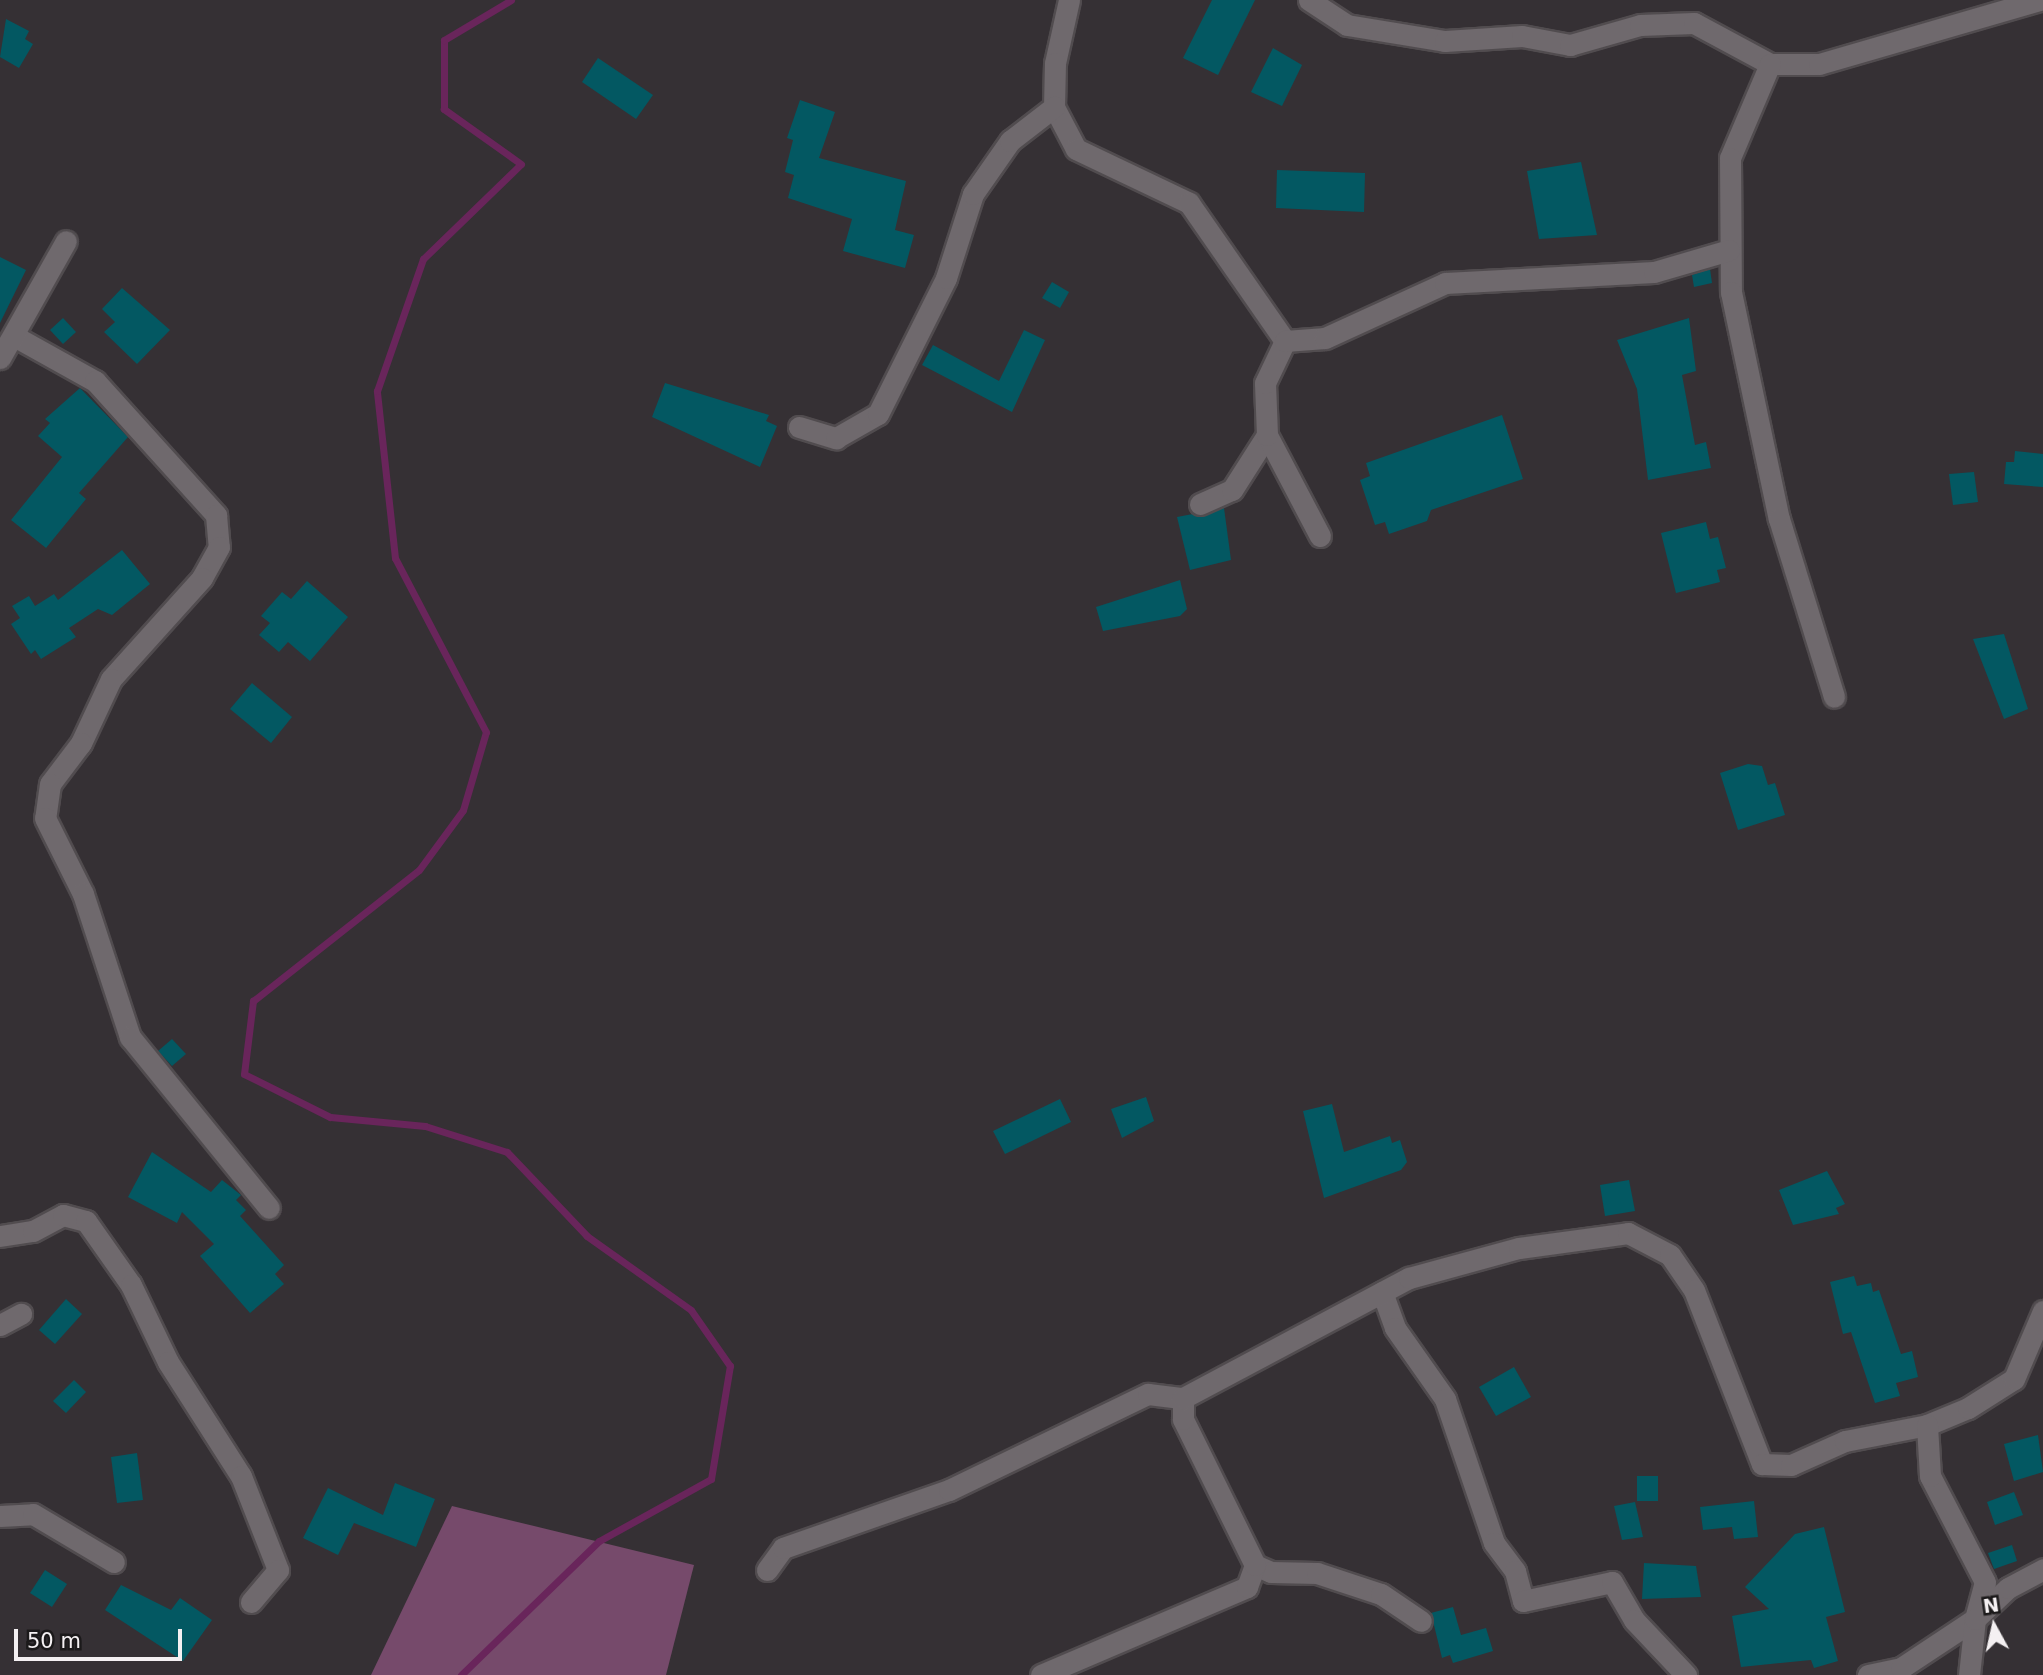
<!DOCTYPE html>
<style>
body{margin:0}
#map{position:relative;width:2043px;height:1675px;overflow:hidden;background:#353034;font-family:"DejaVu Sans",sans-serif}
div>[style]{position:absolute}
[style*='--x']{left:calc(var(--x)*1px);top:calc(var(--y)*1px);width:calc(var(--w)*1px);rotate:calc(var(--a)*1deg)}
.green>*{inset:0;background:#764a6b}
.stream>*{height:7px;margin:-3.5px;padding:0 3.5px;transform-origin:3.5px;border-radius:3.5px;background:#69255b}
.building>*{inset:0;background:#035862}
.roads{filter:drop-shadow(2px 0 #514c4f) drop-shadow(-2px 0 #514c4f) drop-shadow(0 2px #514c4f) drop-shadow(0 -2px #514c4f)}
.street>*{height:21px;margin:-10.5px;padding:0 10.5px;transform-origin:10.5px;border-radius:10.5px;background:#6f696d}
span{translate:-50% -50%;white-space:nowrap;text-align:center;line-height:1.15;-webkit-text-stroke:7px #1b191a;paint-order:stroke}
.north{position:absolute;left:1959px;top:1591px;width:70px;height:70px;-webkit-text-stroke:5px #1b191a;paint-order:stroke;rotate:352deg;font-size:19px;font-weight:700;line-height:28px;text-align:center;color:#f4f0f2}
.north::after{content:'';display:block;margin:auto;width:24px;height:32px;background:#f4f0f2;clip-path:polygon(50% 0,100% 100%,50% 72%,0 100%)}
.scale{position:absolute;left:14px;top:1629px;width:168px;height:32px;box-sizing:border-box;border:4px solid #f4f0f2;border-top:0;padding-left:9px;font-size:21px;line-height:24px;white-space:nowrap;color:#f4f0f2;-webkit-text-stroke:5px #1b191a;paint-order:stroke}
</style>
<div id="map">
<div class="green">
<div style="clip-path:polygon(452px 1506px,694px 1565px,666px 1675px,371px 1675px)"></div>
</div>
<div class="stream">
<div style="--x:461;--y:1675;--w:192;--a:-44.2"></div>
<div style="--x:599;--y:1541;--w:128;--a:-29"></div>
<div style="--x:711;--y:1479;--w:115;--a:-80.5"></div>
<div style="--x:730;--y:1366;--w:68;--a:-124.9"></div>
<div style="--x:691;--y:1310;--w:128;--a:-144.6"></div>
<div style="--x:587;--y:1236;--w:116;--a:-133.6"></div>
<div style="--x:507;--y:1152;--w:86;--a:-162.4"></div>
<div style="--x:425;--y:1126;--w:95;--a:-174.6"></div>
<div style="--x:330;--y:1117;--w:96;--a:-153.4"></div>
<div style="--x:244;--y:1074;--w:74;--a:-83"></div>
<div style="--x:253;--y:1001;--w:211;--a:-38.3"></div>
<div style="--x:419;--y:870;--w:74;--a:-53.7"></div>
<div style="--x:463;--y:810;--w:81;--a:-73.6"></div>
<div style="--x:486;--y:732;--w:196;--a:-117.6"></div>
<div style="--x:395;--y:558;--w:168;--a:-96.2"></div>
<div style="--x:377;--y:391;--w:140;--a:-70.8"></div>
<div style="--x:423;--y:259;--w:136;--a:-44.1"></div>
<div style="--x:521;--y:164;--w:95;--a:-144.5"></div>
<div style="--x:444;--y:109;--w:69;--a:-90"></div>
<div style="--x:444;--y:40;--w:78;--a:-30.8"></div>
</div>
<div class="building">
<div style="clip-path:polygon(1212px 0,1255px 0,1218px 75px,1183px 58px)"></div>
<div style="clip-path:polygon(6px 19px,29px 31px,25px 39px,33px 44px,19px 68px,0 57px)"></div>
<div style="clip-path:polygon(1273px 48px,1302px 65px,1282px 106px,1251px 92px)"></div>
<div style="clip-path:polygon(598px 58px,653px 95px,636px 119px,582px 82px)"></div>
<div style="clip-path:polygon(800px 100px,835px 112px,819px 158px,906px 181px,895px 230px,914px 235px,905px 268px,843px 251px,852px 219px,788px 198px,794px 175px,785px 172px,793px 140px,787px 138px)"></div>
<div style="clip-path:polygon(1581px 162px,1597px 235px,1539px 239px,1527px 171px)"></div>
<div style="clip-path:polygon(1277px 170px,1365px 173px,1364px 212px,1276px 208px)"></div>
<div style="clip-path:polygon(0 257px,26px 270px,0 323px)"></div>
<div style="clip-path:polygon(1710px 269px,1712px 283px,1694px 287px,1692px 275px)"></div>
<div style="clip-path:polygon(1052px 282px,1069px 292px,1060px 308px,1042px 298px)"></div>
<div style="clip-path:polygon(122px 288px,170px 330px,137px 364px,104px 332px,115px 322px,102px 309px)"></div>
<div style="clip-path:polygon(63px 318px,76px 332px,63px 344px,50px 330px)"></div>
<div style="clip-path:polygon(1689px 318px,1696px 371px,1682px 375px,1695px 445px,1706px 442px,1711px 468px,1648px 480px,1637px 389px,1617px 340px)"></div>
<div style="clip-path:polygon(1024px 330px,1045px 340px,1012px 412px,922px 365px,933px 345px,999px 381px)"></div>
<div style="clip-path:polygon(665px 383px,769px 415px,766px 421px,777px 426px,760px 467px,652px 417px)"></div>
<div style="clip-path:polygon(80px 388px,128px 437px,79px 493px,86px 499px,46px 548px,11px 520px,62px 457px,38px 436px,50px 423px,45px 419px)"></div>
<div style="clip-path:polygon(1502px 415px,1523px 479px,1431px 510px,1427px 521px,1389px 534px,1385px 522px,1375px 525px,1360px 480px,1370px 476px,1366px 463px)"></div>
<div style="clip-path:polygon(2015px 451px,2043px 454px,2043px 487px,2004px 484px,2006px 462px,2014px 462px)"></div>
<div style="clip-path:polygon(1974px 472px,1978px 502px,1953px 505px,1949px 474px)"></div>
<div style="clip-path:polygon(1224px 508px,1231px 560px,1190px 570px,1177px 517px)"></div>
<div style="clip-path:polygon(1706px 522px,1710px 539px,1718px 537px,1726px 568px,1717px 570px,1720px 582px,1676px 593px,1661px 533px)"></div>
<div style="clip-path:polygon(122px 550px,150px 584px,112px 615px,98px 609px,69px 628px,76px 637px,41px 659px,35px 650px,31px 654px,11px 624px,20px 618px,12px 606px,29px 596px,35px 606px,54px 594px,58px 600px)"></div>
<div style="clip-path:polygon(1180px 580px,1187px 609px,1180px 616px,1103px 631px,1096px 607px)"></div>
<div style="clip-path:polygon(307px 581px,348px 617px,310px 661px,288px 642px,279px 652px,259px 635px,270px 623px,261px 616px,282px 592px,291px 599px)"></div>
<div style="clip-path:polygon(2004px 634px,2028px 709px,2004px 719px,1973px 639px)"></div>
<div style="clip-path:polygon(252px 683px,292px 717px,271px 743px,230px 709px)"></div>
<div style="clip-path:polygon(1748px 764px,1762px 766px,1768px 785px,1775px 783px,1785px 815px,1738px 830px,1720px 773px)"></div>
<div style="clip-path:polygon(172px 1039px,186px 1054px,172px 1066px,158px 1051px)"></div>
<div style="clip-path:polygon(1146px 1097px,1154px 1121px,1122px 1138px,1111px 1109px)"></div>
<div style="clip-path:polygon(1060px 1099px,1071px 1122px,1005px 1154px,993px 1131px)"></div>
<div style="clip-path:polygon(1332px 1104px,1344px 1152px,1390px 1136px,1392px 1143px,1400px 1140px,1407px 1162px,1401px 1170px,1324px 1198px,1303px 1111px)"></div>
<div style="clip-path:polygon(152px 1152px,211px 1192px,222px 1180px,241px 1195px,236px 1200px,246px 1210px,240px 1216px,284px 1265px,275px 1274px,284px 1284px,250px 1313px,200px 1256px,214px 1244px,182px 1212px,177px 1223px,128px 1197px)"></div>
<div style="clip-path:polygon(1827px 1171px,1845px 1204px,1836px 1208px,1839px 1214px,1793px 1225px,1779px 1190px)"></div>
<div style="clip-path:polygon(1629px 1180px,1635px 1211px,1605px 1216px,1600px 1185px)"></div>
<div style="clip-path:polygon(1854px 1276px,1857px 1286px,1871px 1283px,1873px 1292px,1879px 1290px,1901px 1354px,1912px 1351px,1918px 1377px,1896px 1383px,1900px 1396px,1875px 1403px,1851px 1332px,1843px 1334px,1830px 1282px)"></div>
<div style="clip-path:polygon(66px 1299px,82px 1314px,55px 1344px,39px 1330px)"></div>
<div style="clip-path:polygon(1514px 1367px,1531px 1397px,1496px 1416px,1479px 1387px)"></div>
<div style="clip-path:polygon(74px 1380px,86px 1392px,66px 1413px,53px 1401px)"></div>
<div style="clip-path:polygon(2038px 1435px,2043px 1472px,2014px 1481px,2004px 1444px)"></div>
<div style="clip-path:polygon(137px 1453px,143px 1500px,117px 1503px,111px 1457px)"></div>
<div style="clip-path:polygon(1637px 1476px,1658px 1476px,1658px 1501px,1637px 1501px)"></div>
<div style="clip-path:polygon(395px 1483px,435px 1499px,416px 1547px,354px 1523px,338px 1555px,303px 1538px,328px 1488px,383px 1515px)"></div>
<div style="clip-path:polygon(2014px 1492px,2023px 1515px,1995px 1525px,1987px 1502px)"></div>
<div style="clip-path:polygon(1754px 1501px,1758px 1537px,1734px 1539px,1732px 1527px,1703px 1530px,1700px 1507px)"></div>
<div style="clip-path:polygon(1635px 1502px,1643px 1537px,1622px 1540px,1614px 1506px)"></div>
<div style="clip-path:polygon(1824px 1527px,1845px 1612px,1826px 1617px,1838px 1661px,1814px 1668px,1811px 1660px,1741px 1667px,1732px 1616px,1769px 1609px,1745px 1587px,1795px 1534px)"></div>
<div style="clip-path:polygon(2012px 1545px,2017px 1561px,1994px 1569px,1988px 1553px)"></div>
<div style="clip-path:polygon(1644px 1563px,1696px 1566px,1701px 1597px,1642px 1599px)"></div>
<div style="clip-path:polygon(45px 1570px,67px 1584px,52px 1607px,30px 1593px)"></div>
<div style="clip-path:polygon(121px 1585px,171px 1610px,180px 1598px,212px 1620px,183px 1661px,105px 1610px)"></div>
<div style="clip-path:polygon(1453px 1607px,1461px 1635px,1486px 1628px,1493px 1651px,1453px 1663px,1450px 1655px,1442px 1658px,1431px 1613px)"></div>
</div>
<div class="roads">
<div class="street">
<div style="--x:1069;--y:0;--w:65;--a:102.5"></div>
<div style="--x:1055;--y:63;--w:44;--a:91.3"></div>
<div style="--x:1054;--y:107;--w:47;--a:62.4"></div>
<div style="--x:1076;--y:149;--w:125;--a:25.5"></div>
<div style="--x:1189;--y:203;--w:168;--a:55.2"></div>
<div style="--x:1309;--y:0;--w:45;--a:33.3"></div>
<div style="--x:1347;--y:25;--w:99;--a:9.3"></div>
<div style="--x:1445;--y:41;--w:77;--a:-3.7"></div>
<div style="--x:1522;--y:36;--w:49;--a:10.6"></div>
<div style="--x:1570;--y:45;--w:73;--a:-15.9"></div>
<div style="--x:1640;--y:25;--w:54;--a:-2.1"></div>
<div style="--x:1694;--y:23;--w:86;--a:28.3"></div>
<div style="--x:1770;--y:64;--w:49;--a:0"></div>
<div style="--x:1819;--y:64;--w:230;--a:-16.2"></div>
<div style="--x:1770;--y:64;--w:102;--a:113.1"></div>
<div style="--x:1730;--y:158;--w:134;--a:89.6"></div>
<div style="--x:1731;--y:292;--w:232;--a:78.1"></div>
<div style="--x:1779;--y:519;--w:186;--a:72.8"></div>
<div style="--x:14;--y:336;--w:93;--a:29.1"></div>
<div style="--x:95;--y:381;--w:181;--a:47.9"></div>
<div style="--x:216;--y:515;--w:32;--a:85"></div>
<div style="--x:219;--y:547;--w:35;--a:119"></div>
<div style="--x:202;--y:578;--w:136;--a:132"></div>
<div style="--x:111;--y:679;--w:71;--a:115.1"></div>
<div style="--x:81;--y:743;--w:51;--a:127.1"></div>
<div style="--x:50;--y:784;--w:34;--a:98"></div>
<div style="--x:45;--y:818;--w:85;--a:63.4"></div>
<div style="--x:83;--y:894;--w:151;--a:71.8"></div>
<div style="--x:130;--y:1037;--w:220;--a:50.9"></div>
<div style="--x:0;--y:358;--w:134;--a:-60.6"></div>
<div style="--x:799;--y:427;--w:39;--a:17"></div>
<div style="--x:836;--y:438;--w:48;--a:-29.7"></div>
<div style="--x:878;--y:414;--w:152;--a:-63.4"></div>
<div style="--x:946;--y:278;--w:88;--a:-72.2"></div>
<div style="--x:973;--y:194;--w:65;--a:-55.1"></div>
<div style="--x:1010;--y:141;--w:56;--a:-37.7"></div>
<div style="--x:1200;--y:504;--w:35;--a:-24"></div>
<div style="--x:1232;--y:490;--w:65;--a:-57.5"></div>
<div style="--x:1320;--y:536;--w:114;--a:-117.7"></div>
<div style="--x:1267;--y:435;--w:52;--a:-92.2"></div>
<div style="--x:1265;--y:383;--w:47;--a:-64.5"></div>
<div style="--x:1285;--y:341;--w:40;--a:-4.3"></div>
<div style="--x:1325;--y:338;--w:132;--a:-24.6"></div>
<div style="--x:1445;--y:283;--w:209;--a:-3"></div>
<div style="--x:1654;--y:272;--w:78;--a:-16.3"></div>
<div style="--x:0;--y:1236;--w:33;--a:-9"></div>
<div style="--x:33;--y:1231;--w:34;--a:-28"></div>
<div style="--x:63;--y:1215;--w:24;--a:15"></div>
<div style="--x:86;--y:1221;--w:78;--a:54.9"></div>
<div style="--x:131;--y:1285;--w:85;--a:64.3"></div>
<div style="--x:168;--y:1362;--w:135;--a:57.4"></div>
<div style="--x:241;--y:1476;--w:101;--a:68.5"></div>
<div style="--x:278;--y:1570;--w:42;--a:130.2"></div>
<div style="--x:1382;--y:1292;--w:38;--a:70"></div>
<div style="--x:1395;--y:1328;--w:87;--a:54.8"></div>
<div style="--x:1445;--y:1399;--w:152;--a:71.2"></div>
<div style="--x:1494;--y:1543;--w:35;--a:53"></div>
<div style="--x:1515;--y:1571;--w:31;--a:75"></div>
<div style="--x:1523;--y:1601;--w:91;--a:-12.1"></div>
<div style="--x:1612;--y:1582;--w:44;--a:59.9"></div>
<div style="--x:1634;--y:1620;--w:76;--a:46.6"></div>
<div style="--x:0;--y:1325;--w:24;--a:-28"></div>
<div style="--x:0;--y:1516;--w:33;--a:-3"></div>
<div style="--x:33;--y:1514;--w:94;--a:30.7"></div>
<div style="--x:1255;--y:1565;--w:17;--a:24"></div>
<div style="--x:1271;--y:1572;--w:46;--a:1.2"></div>
<div style="--x:1317;--y:1573;--w:67;--a:18.2"></div>
<div style="--x:1381;--y:1594;--w:48;--a:34"></div>
<div style="--x:767;--y:1570;--w:27;--a:-54"></div>
<div style="--x:783;--y:1548;--w:176;--a:-19.3"></div>
<div style="--x:949;--y:1490;--w:221;--a:-25.8"></div>
<div style="--x:1148;--y:1394;--w:35;--a:7"></div>
<div style="--x:1041;--y:1675;--w:224;--a:-23.1"></div>
<div style="--x:1247;--y:1587;--w:23;--a:-70"></div>
<div style="--x:1255;--y:1565;--w:163;--a:-116.3"></div>
<div style="--x:1183;--y:1419;--w:21;--a:-90"></div>
<div style="--x:1183;--y:1398;--w:256;--a:-28"></div>
<div style="--x:1409;--y:1278;--w:114;--a:-15.3"></div>
<div style="--x:1519;--y:1248;--w:110;--a:-7.8"></div>
<div style="--x:1628;--y:1233;--w:47;--a:27.6"></div>
<div style="--x:1670;--y:1255;--w:42;--a:55.6"></div>
<div style="--x:1694;--y:1290;--w:187;--a:68.7"></div>
<div style="--x:1762;--y:1464;--w:29;--a:2"></div>
<div style="--x:1791;--y:1465;--w:59;--a:-24"></div>
<div style="--x:1845;--y:1441;--w:84;--a:-11"></div>
<div style="--x:1927;--y:1425;--w:44;--a:-22.5"></div>
<div style="--x:1968;--y:1408;--w:54;--a:-32.2"></div>
<div style="--x:2014;--y:1379;--w:74;--a:-66.9"></div>
<div style="--x:1868;--y:1675;--w:34;--a:-12"></div>
<div style="--x:1901;--y:1668;--w:89;--a:-33.5"></div>
<div style="--x:1975;--y:1619;--w:38;--a:-75"></div>
<div style="--x:1985;--y:1582;--w:119;--a:-117.4"></div>
<div style="--x:1930;--y:1476;--w:51;--a:-93.4"></div>
<div style="--x:1969;--y:1675;--w:56;--a:-83.9"></div>
<div style="--x:1975;--y:1619;--w:45;--a:-43.2"></div>
<div style="--x:2008;--y:1588;--w:40;--a:-28"></div>
</div>
</div>
<div class="north">N</div>
<div class="scale">50 m</div>
</div>
